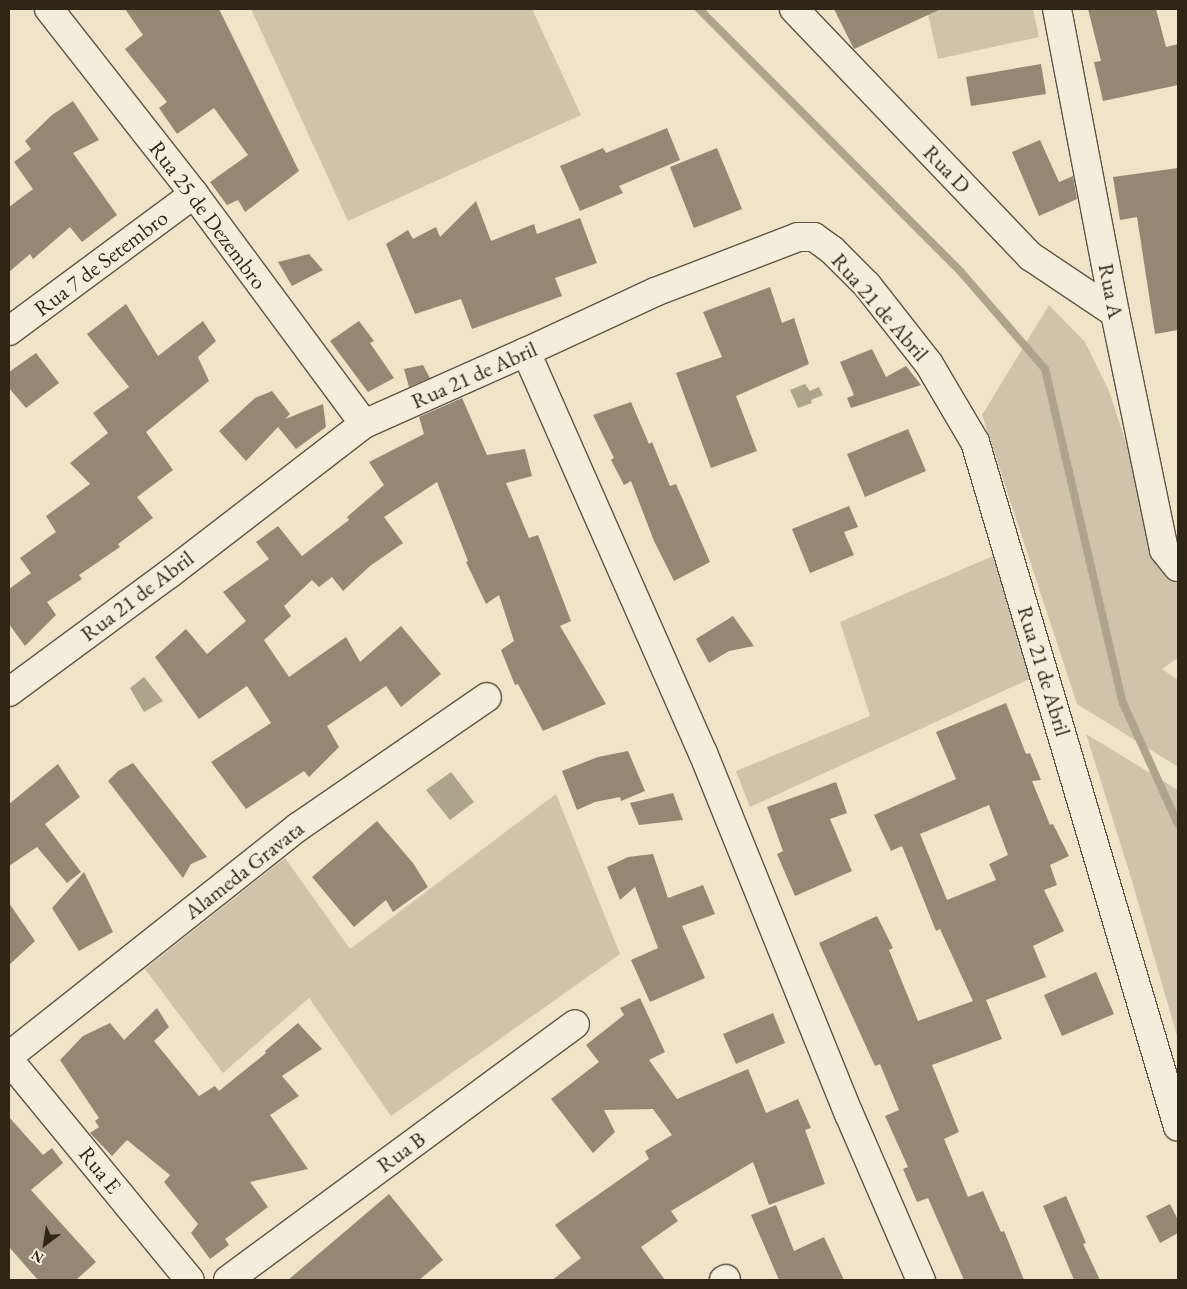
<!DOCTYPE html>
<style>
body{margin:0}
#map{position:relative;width:1187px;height:1289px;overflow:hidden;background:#efe4c8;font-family:"EB Garamond",serif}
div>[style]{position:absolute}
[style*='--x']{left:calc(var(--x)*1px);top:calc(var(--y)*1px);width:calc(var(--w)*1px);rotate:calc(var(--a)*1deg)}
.green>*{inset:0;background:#cfc4aa}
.water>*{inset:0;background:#aea38b}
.stream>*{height:8px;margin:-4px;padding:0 4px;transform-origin:4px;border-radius:4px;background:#aea38b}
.building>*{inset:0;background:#948872}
.roads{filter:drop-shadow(1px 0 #605542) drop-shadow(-1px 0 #605542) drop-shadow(0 1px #605542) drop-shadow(0 -1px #605542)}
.minor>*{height:28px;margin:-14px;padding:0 14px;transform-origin:14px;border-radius:14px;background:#f5eddb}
span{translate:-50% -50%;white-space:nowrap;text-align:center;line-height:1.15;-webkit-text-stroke:4.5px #f5eddb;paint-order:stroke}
.street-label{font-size:22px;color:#312515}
.frame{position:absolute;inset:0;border:10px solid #312515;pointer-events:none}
.north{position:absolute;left:20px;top:1219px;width:50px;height:50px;-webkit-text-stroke:4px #f5eddb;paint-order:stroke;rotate:211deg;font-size:14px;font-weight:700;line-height:20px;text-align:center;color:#312515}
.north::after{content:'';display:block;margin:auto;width:18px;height:22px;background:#312515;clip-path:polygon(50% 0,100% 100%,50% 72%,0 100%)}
</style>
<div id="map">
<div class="green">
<div style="clip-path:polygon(251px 9px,532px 9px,581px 115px,348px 221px)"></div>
<div style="clip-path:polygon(927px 9px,1033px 9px,1039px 37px,938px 59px)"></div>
<div style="clip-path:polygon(1049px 305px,1085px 342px,1109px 391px,1135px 470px,1178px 575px,1178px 658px,1162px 669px,1178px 680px,1178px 767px,1077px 704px,982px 415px)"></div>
<div style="clip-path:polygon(993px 556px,1034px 677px,750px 807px,736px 771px,870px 716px,840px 622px)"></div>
<div style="clip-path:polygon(1086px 734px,1178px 790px,1178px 1039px,1129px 871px)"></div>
<div style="clip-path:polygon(556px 794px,620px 954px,391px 1116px,309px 998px,223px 1073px,145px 969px,285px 858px,350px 949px)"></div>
</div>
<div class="water">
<div style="clip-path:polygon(805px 384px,810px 391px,819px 387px,823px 395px,811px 400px,812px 403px,798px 408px,790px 390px)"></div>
<div style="clip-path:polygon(144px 677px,163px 701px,144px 712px,130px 688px)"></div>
<div style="clip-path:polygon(451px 772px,474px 802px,450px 820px,426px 790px)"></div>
</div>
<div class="stream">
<div style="--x:699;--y:9;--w:371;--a:45.1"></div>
<div style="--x:961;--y:272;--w:128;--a:49.1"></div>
<div style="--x:1045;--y:369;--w:343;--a:76.9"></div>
<div style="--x:1123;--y:703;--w:133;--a:65.6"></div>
</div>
<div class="building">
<div style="clip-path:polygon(125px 9px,219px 9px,299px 171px,245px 212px,238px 200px,227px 205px,210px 182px,248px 155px,214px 108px,177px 134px,159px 108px,167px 102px,125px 49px,143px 35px)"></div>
<div style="clip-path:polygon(834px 9px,941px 9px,854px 49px)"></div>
<div style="clip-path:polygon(1088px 9px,1156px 9px,1166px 47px,1178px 44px,1178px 85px,1103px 101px,1094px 62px,1101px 61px)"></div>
<div style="clip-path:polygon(1041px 64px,1046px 94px,971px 106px,966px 77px)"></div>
<div style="clip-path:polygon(73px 101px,99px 140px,73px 153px,117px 215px,82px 242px,70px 227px,33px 259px,30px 254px,9px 272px,9px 207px,33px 189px,14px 162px,31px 149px,25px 141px,52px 115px)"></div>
<div style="clip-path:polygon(667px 128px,680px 160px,619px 186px,623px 193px,580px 211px,560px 166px,603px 148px,606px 153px)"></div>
<div style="clip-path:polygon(1040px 140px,1059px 182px,1073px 176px,1077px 199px,1039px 216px,1012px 152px)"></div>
<div style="clip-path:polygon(717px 148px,742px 209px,694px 228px,670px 167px)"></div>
<div style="clip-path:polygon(1178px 168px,1178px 330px,1155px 334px,1137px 217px,1120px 220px,1113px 177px)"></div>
<div style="clip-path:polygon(476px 201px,491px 241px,534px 224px,537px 234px,580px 218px,597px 263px,555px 278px,562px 296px,472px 329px,461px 299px,415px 314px,386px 244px,408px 230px,413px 239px,436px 227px,440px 237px)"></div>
<div style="clip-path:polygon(309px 254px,323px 270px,292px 286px,278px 262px)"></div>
<div style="clip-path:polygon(770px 287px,782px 323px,794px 318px,809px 364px,736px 396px,757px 451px,711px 468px,676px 373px,722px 357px,703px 312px)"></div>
<div style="clip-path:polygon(126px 304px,158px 356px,203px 321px,216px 341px,198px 357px,209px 381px,146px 432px,173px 470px,137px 497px,153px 518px,118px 544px,120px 547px,79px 575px,82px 579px,47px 602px,56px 615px,25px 646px,9px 624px,9px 589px,31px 573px,20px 558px,56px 532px,46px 516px,90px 484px,70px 463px,108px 433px,93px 413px,129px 387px,87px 334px)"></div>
<div style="clip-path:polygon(359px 321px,374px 341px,370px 343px,394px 378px,368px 392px,330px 341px)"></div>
<div style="clip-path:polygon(872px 349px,886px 377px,906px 366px,921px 385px,851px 408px,847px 398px,854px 395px,840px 362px)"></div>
<div style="clip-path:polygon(36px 353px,59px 383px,26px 408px,9px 388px,9px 372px)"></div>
<div style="clip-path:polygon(423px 365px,430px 378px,409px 387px,404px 369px)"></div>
<div style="clip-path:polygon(272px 391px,290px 414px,285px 419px,323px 404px,326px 427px,296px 449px,278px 427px,246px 461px,219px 431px,255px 398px)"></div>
<div style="clip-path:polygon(462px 398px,487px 455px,525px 449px,532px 476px,506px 483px,529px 538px,538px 535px,571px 621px,560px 626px,606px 704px,543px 731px,518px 684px,515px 685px,501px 650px,514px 641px,499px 595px,486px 604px,466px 562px,468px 561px,437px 482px,384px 517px,403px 543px,370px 566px,343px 591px,332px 577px,319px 587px,312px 580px,284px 606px,291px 616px,264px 640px,289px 677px,346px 637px,360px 662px,401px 626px,441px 674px,401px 707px,386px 686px,327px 726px,339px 747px,309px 777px,304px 771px,246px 809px,211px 762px,271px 723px,247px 686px,199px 719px,155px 657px,186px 629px,207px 654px,246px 621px,223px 592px,269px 559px,256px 542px,278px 526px,302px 556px,349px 520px,347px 517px,384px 485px,369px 462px,424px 434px,419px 417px)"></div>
<div style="clip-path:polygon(631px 402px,649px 444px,652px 442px,670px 486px,676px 484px,710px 562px,674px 581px,654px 541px,631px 481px,624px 485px,611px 460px,614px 458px,593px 415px)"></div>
<div style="clip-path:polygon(908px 429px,926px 471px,865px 497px,847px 454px)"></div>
<div style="clip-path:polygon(849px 506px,858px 527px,844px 532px,854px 555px,810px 573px,792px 529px)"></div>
<div style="clip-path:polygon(733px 616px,754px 646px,729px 651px,709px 663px,696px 639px)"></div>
<div style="clip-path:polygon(evenodd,1006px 703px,1026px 754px,1030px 753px,1041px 780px,1032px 781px,1050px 825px,1053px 824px,1069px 856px,1050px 865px,1057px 885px,1044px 890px,1064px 931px,1033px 946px,1046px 977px,986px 1000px,1002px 1039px,932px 1065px,959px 1132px,944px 1139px,968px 1197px,983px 1191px,1001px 1232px,1004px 1231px,1024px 1280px,964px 1280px,928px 1198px,917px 1202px,903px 1169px,908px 1167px,885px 1116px,899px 1110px,880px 1064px,875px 1066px,819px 943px,877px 916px,893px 948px,889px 950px,918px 1021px,973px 1001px,940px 929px,936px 931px,902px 846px,891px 851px,874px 815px,956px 779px,936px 732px,1006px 703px,989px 805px,1008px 855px,989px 864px,996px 880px,947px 900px,920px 834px,989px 805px)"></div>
<div style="clip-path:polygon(628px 751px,645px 791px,621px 801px,620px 797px,595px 802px,577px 810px,562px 771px,598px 757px)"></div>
<div style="clip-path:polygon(133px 763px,207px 857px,191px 864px,183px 878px,108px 781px,118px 771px)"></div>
<div style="clip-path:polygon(58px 764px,80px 797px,45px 824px,81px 872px,67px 883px,37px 847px,9px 866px,9px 804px)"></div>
<div style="clip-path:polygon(836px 782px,847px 813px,830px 819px,852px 871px,795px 896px,777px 854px,783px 851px,767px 807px)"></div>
<div style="clip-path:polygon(673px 793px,683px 820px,639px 825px,630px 803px)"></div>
<div style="clip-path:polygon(377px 821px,413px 863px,428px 887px,393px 912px,386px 900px,354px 927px,312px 877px)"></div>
<div style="clip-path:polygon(653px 854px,668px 898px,703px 885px,715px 914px,682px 926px,705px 978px,650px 1002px,631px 960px,658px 948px,635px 887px,620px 900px,607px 867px,628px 857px)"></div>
<div style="clip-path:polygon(84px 872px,113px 932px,79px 951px,52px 908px)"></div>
<div style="clip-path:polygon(9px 903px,35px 941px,9px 965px)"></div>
<div style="clip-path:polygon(1096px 972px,1114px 1014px,1062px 1036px,1044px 995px)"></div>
<div style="clip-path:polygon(640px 998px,665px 1052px,649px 1060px,677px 1099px,748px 1069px,766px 1113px,798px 1099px,811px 1128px,805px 1130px,825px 1184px,769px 1205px,753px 1162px,671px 1211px,678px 1221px,641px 1247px,665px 1280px,552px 1280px,581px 1258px,555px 1225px,649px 1159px,645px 1151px,672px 1135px,653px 1109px,604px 1110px,615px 1132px,593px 1153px,551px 1099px,599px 1062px,586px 1045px,624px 1015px,620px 1008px)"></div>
<div style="clip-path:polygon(157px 1008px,169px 1027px,154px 1041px,199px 1096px,215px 1086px,219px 1091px,266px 1053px,265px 1051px,298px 1023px,322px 1049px,282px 1076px,299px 1096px,270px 1115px,308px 1169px,250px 1182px,268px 1207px,225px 1239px,229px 1245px,210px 1259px,191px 1233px,198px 1224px,164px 1182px,170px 1175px,127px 1140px,112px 1156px,90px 1133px,99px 1127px,95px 1121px,99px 1118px,60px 1060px,83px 1036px,110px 1023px,124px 1040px)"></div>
<div style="clip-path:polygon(773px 1013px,785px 1043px,736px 1064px,723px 1034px)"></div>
<div style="clip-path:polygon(9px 1117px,43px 1155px,52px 1148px,63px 1163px,31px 1190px,96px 1262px,76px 1280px,38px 1280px,9px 1247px)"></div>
<div style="clip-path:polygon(389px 1194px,443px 1260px,419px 1280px,288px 1280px)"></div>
<div style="clip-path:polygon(1066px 1196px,1086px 1243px,1083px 1244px,1100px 1280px,1074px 1280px,1043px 1206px)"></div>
<div style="clip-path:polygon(1170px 1204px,1178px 1220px,1178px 1233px,1160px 1243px,1146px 1216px)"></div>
<div style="clip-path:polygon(776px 1205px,794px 1251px,824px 1237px,844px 1280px,779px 1280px,751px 1215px)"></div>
</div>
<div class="roads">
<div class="minor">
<div style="--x:49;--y:9;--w:235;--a:51.9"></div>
<div style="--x:194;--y:194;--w:286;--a:53.5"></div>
<div style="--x:794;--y:9;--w:342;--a:46.3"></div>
<div style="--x:1030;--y:256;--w:102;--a:33.8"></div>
<div style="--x:1057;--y:9;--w:309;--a:79.2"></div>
<div style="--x:1115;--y:313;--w:242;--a:78.3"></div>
<div style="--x:1164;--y:550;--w:22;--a:51"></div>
<div style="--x:9;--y:331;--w:230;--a:-36.5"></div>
<div style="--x:526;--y:352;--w:438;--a:66.2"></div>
<div style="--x:703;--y:753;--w:389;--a:68"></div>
<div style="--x:849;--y:1114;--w:181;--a:66.6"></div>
<div style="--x:9;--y:692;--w:199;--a:-36.4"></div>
<div style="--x:169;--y:574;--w:246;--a:-37.6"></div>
<div style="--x:364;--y:424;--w:177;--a:-24"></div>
<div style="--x:526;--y:352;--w:142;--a:-24.9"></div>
<div style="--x:655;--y:292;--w:153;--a:-21"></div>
<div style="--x:798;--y:237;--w:16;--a:0"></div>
<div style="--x:814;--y:237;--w:22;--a:36"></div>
<div style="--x:832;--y:250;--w:49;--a:45"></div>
<div style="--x:867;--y:285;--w:100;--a:51.9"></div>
<div style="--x:929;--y:364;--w:91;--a:59.5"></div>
<div style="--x:975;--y:442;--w:714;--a:73.49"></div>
<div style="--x:9;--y:1056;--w:369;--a:-38.4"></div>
<div style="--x:298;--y:827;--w:229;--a:-34.5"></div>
<div style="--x:9;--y:1060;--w:285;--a:50.6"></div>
<div style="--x:228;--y:1280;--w:431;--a:-36.4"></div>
<div style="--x:724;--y:1280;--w:2;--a:-27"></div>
</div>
</div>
<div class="street-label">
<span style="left:947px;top:169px;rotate:46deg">Rua D</span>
<span style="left:208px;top:215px;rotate:53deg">Rua 25 de Dezembro</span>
<span style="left:101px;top:263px;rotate:-37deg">Rua 7 de Setembro</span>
<span style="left:1111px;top:291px;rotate:79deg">Rua A</span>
<span style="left:880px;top:307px;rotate:49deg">Rua 21 de Abril</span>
<span style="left:474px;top:375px;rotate:-24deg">Rua 21 de Abril</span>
<span style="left:137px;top:596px;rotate:-37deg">Rua 21 de Abril</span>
<span style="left:1044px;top:671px;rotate:73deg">Rua 21 de Abril</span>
<span style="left:244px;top:870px;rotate:-38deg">Alameda Gravata</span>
<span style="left:401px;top:1152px;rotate:-36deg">Rua B</span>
<span style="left:100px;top:1170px;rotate:51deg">Rua E</span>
</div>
<div class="frame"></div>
<div class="north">N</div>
</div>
